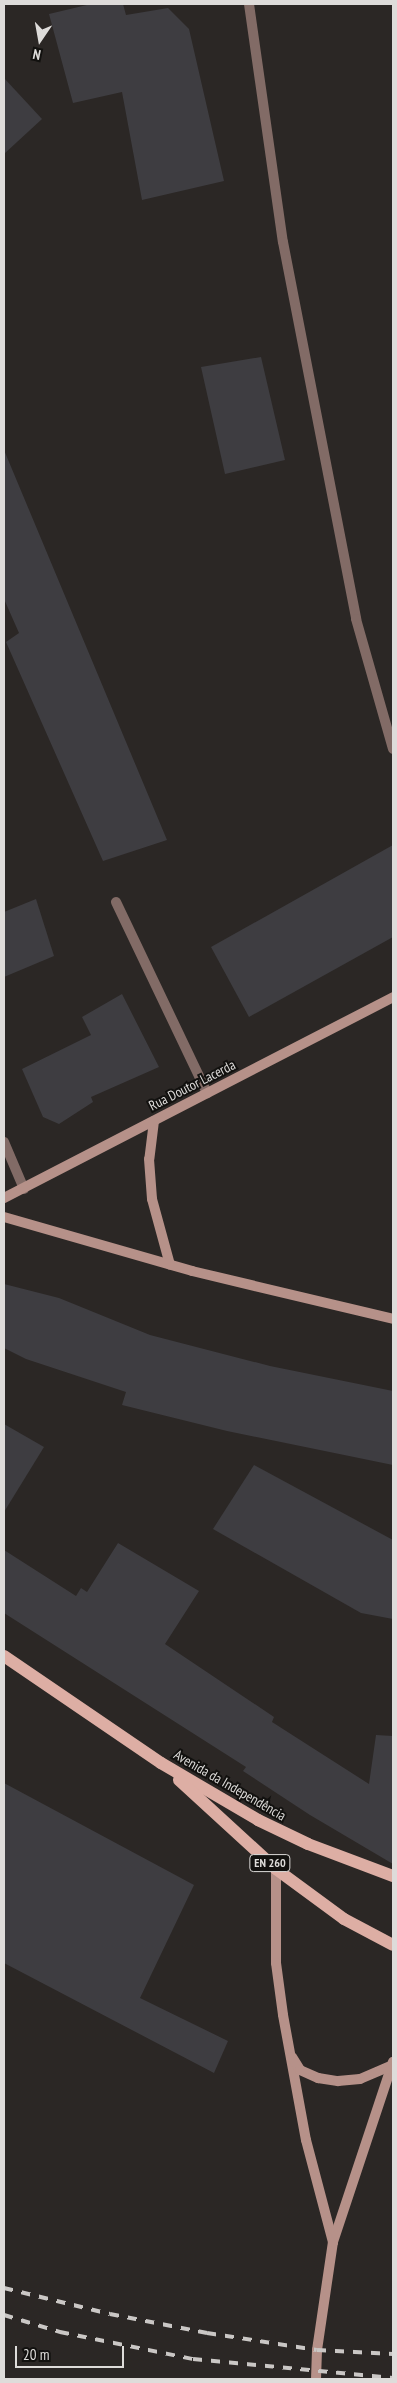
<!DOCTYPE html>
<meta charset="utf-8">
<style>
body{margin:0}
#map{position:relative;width:397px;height:2383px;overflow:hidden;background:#2b2725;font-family:"PT Sans Narrow",sans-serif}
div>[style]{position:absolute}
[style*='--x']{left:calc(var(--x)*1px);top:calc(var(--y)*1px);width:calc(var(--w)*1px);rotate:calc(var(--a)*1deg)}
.building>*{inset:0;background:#3e3d41}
.street>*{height:10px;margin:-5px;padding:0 5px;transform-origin:5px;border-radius:5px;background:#826b66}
.secondary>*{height:10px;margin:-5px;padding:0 5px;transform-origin:5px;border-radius:5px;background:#b69189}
.primary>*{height:12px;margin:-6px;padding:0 6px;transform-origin:6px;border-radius:6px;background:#ddaea4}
.rail>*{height:4px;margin-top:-2px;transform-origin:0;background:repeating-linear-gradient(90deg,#cac7c5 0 9px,transparent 0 18px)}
span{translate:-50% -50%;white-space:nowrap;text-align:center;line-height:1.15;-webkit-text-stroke:4px #12110f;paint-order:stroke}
.shield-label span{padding:1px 4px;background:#12110f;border:1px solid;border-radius:4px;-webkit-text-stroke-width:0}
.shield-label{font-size:12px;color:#dedcda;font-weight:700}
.street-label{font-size:14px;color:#dedcda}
.frame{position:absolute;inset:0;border:5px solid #dedcda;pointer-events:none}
.north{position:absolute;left:15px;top:15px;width:50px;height:50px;-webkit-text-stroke:4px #12110f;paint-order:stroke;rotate:192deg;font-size:14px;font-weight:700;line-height:20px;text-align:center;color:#dedcda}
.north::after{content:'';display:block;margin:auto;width:18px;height:22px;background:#dedcda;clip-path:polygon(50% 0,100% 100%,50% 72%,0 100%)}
.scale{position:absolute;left:15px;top:2346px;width:109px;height:22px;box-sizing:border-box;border:2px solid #dedcda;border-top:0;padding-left:6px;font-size:15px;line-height:18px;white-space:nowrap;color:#dedcda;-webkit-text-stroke:4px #12110f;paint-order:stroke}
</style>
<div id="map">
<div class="building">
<div style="clip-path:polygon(91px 4px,123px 4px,126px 15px,168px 8px,189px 29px,224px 181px,142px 200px,122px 92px,73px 103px,49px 14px)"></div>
<div style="clip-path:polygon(4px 78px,42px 119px,4px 154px)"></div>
<div style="clip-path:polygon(261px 357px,285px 460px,225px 474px,201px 367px)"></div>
<div style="clip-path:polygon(4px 450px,167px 840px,103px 861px,6px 642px,19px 633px,4px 599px)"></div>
<div style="clip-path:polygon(393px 845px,393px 937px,249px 1017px,211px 947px)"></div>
<div style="clip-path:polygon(36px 899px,54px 956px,4px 977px,4px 912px)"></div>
<div style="clip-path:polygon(122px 994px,159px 1067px,91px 1097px,93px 1102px,59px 1124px,43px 1117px,22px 1069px,91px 1035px,82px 1017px)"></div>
<div style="clip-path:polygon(4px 1284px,59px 1298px,150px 1335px,270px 1366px,393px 1391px,393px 1465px,227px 1431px,122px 1405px,126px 1392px,26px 1359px,4px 1348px)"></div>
<div style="clip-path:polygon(4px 1424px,44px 1447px,4px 1512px)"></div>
<div style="clip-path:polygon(254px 1465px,393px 1540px,393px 1619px,361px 1613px,213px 1529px)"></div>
<div style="clip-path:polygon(118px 1543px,199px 1591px,165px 1644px,274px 1717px,272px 1722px,369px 1784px,376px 1735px,393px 1736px,393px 1864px,310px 1815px,243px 1771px,246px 1767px,4px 1613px,4px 1550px,76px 1596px,81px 1588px,87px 1592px)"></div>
<div style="clip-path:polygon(4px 1783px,194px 1885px,140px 1998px,228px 2041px,214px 2073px,4px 1963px)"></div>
</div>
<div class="street">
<div style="--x:249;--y:4;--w:240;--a:81.9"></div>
<div style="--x:283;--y:242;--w:384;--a:79"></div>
<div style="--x:356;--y:619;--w:135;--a:74.1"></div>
<div style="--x:116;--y:902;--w:212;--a:64.5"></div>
<div style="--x:4;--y:1142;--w:51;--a:66.9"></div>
</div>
<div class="secondary">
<div style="--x:154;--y:1121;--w:38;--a:97"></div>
<div style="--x:149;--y:1159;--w:40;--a:85.7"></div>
<div style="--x:152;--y:1199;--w:68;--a:74.7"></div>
<div style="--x:4;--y:1198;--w:438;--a:-27.3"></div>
<div style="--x:4;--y:1217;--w:196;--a:16"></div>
<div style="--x:192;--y:1271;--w:207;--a:13.4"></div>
<div style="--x:276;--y:1869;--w:94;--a:90"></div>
<div style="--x:276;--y:1963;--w:52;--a:82.3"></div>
<div style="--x:283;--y:2015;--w:127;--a:79.6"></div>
<div style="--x:306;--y:2140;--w:106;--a:75.2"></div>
<div style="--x:292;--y:2057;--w:15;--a:58"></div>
<div style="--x:300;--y:2070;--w:20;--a:24"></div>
<div style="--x:318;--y:2078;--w:20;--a:9"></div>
<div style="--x:338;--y:2081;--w:22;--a:-5"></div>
<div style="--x:360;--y:2079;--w:34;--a:-23"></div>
<div style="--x:316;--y:2379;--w:29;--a:-88"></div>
<div style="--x:317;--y:2350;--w:109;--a:-81.6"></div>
<div style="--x:333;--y:2242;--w:190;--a:-71.6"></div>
</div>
<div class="primary">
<div style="--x:4;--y:1656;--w:190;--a:34.3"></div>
<div style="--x:161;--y:1763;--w:113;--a:30.4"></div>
<div style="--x:258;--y:1820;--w:55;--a:25.6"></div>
<div style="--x:308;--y:1844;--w:91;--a:20.6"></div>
<div style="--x:179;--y:1780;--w:132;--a:42.5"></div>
<div style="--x:276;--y:1869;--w:84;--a:36.3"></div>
<div style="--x:344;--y:1919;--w:55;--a:28"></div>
</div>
<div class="rail">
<div style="--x:4;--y:2288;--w:109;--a:13.8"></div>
<div style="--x:110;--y:2314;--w:99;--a:11.1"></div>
<div style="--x:207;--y:2333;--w:111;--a:8.8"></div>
<div style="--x:317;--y:2350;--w:76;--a:3"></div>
<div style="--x:4;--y:2315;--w:59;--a:16.9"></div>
<div style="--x:60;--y:2332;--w:136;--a:11.5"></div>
<div style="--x:193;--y:2359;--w:201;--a:5.4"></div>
</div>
<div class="shield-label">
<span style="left:270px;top:1863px">EN 260</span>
</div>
<div class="street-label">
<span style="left:192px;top:1085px;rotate:-27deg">Rua Doutor Lacerda</span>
<span style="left:230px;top:1785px;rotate:30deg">Avenida da Independência</span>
</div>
<div class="frame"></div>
<div class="north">N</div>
<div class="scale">20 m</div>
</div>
